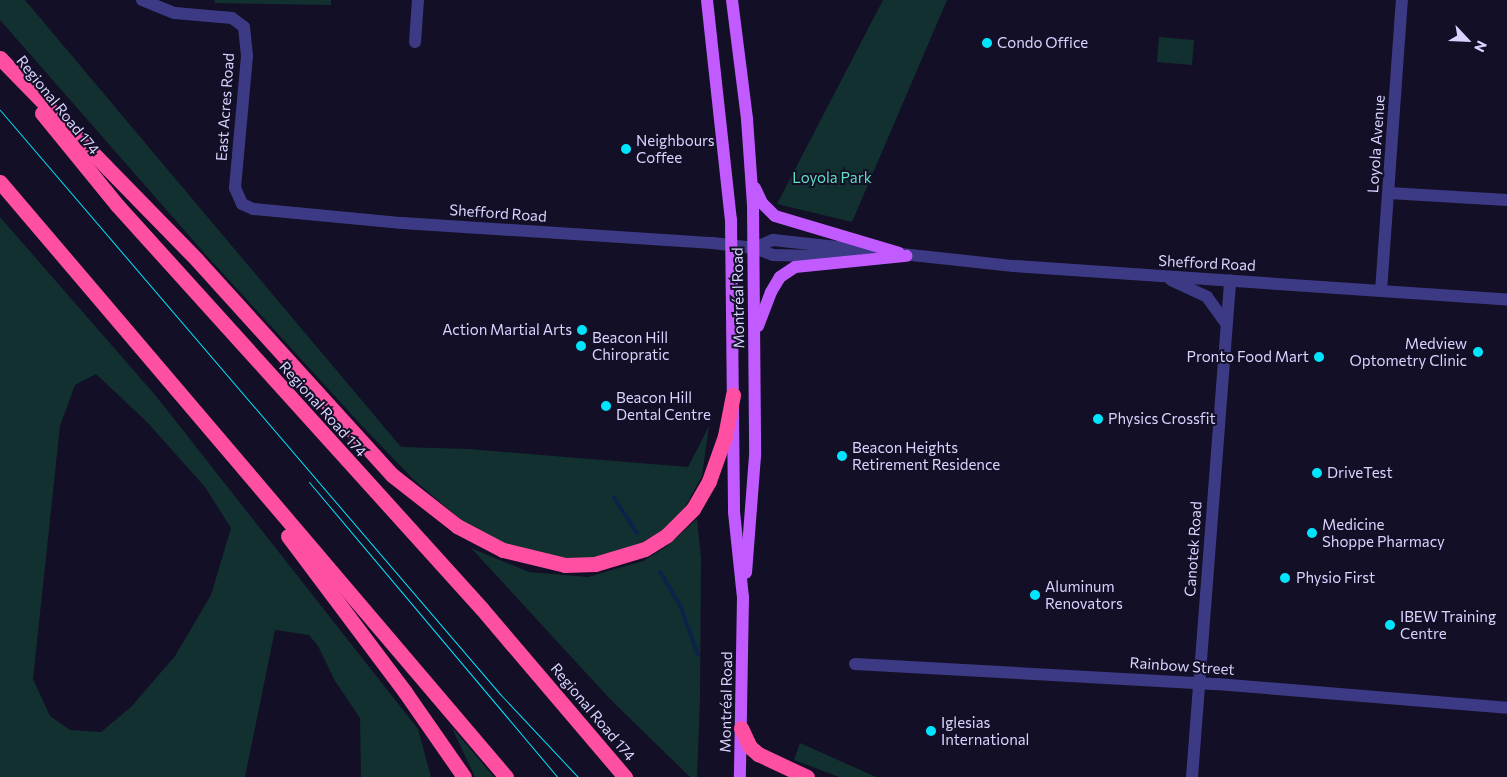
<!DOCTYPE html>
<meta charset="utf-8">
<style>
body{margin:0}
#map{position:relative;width:1507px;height:777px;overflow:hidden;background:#130f26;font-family:Commissioner,sans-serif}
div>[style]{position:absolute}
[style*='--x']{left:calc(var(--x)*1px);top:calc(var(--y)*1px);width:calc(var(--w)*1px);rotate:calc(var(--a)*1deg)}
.green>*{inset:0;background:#12302f}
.stream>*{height:4px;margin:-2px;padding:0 2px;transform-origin:2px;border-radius:2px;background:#0c2248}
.minor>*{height:12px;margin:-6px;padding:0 6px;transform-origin:6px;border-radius:6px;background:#3d3a85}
.major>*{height:12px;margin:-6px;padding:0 6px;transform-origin:6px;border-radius:6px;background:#c25bff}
.highway>*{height:15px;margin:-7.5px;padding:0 7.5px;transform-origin:7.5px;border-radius:7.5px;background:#ff4fa3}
.tram>*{height:1px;margin:-0.5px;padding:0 0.5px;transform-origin:0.5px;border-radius:0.5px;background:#00e5ff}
.dots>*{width:14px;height:14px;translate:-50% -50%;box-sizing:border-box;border:2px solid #130f26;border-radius:50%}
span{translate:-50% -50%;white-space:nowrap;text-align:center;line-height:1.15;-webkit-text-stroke:4px #130f26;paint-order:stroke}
.poi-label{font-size:15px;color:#d9d4ff}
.left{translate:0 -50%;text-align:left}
.right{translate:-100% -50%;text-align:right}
.street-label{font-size:15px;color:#d9d4ff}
.park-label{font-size:15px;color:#5fe0c0}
.north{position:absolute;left:1442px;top:15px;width:50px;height:50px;-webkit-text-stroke:4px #130f26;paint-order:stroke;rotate:115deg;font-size:14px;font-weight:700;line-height:20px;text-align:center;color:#d9d4ff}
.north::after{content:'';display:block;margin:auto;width:18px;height:22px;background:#d9d4ff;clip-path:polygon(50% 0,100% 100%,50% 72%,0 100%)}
</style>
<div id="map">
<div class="green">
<div style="clip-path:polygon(0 0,25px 0,401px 447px,468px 449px,688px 467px,709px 426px,702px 476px,683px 511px,666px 528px,633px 548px,597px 558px,557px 559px,507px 546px,465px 523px,414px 480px,362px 426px,206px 255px,0 20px)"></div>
<div style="clip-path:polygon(215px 0,331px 0,331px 5px,214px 3px)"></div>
<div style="clip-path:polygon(883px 0,947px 0,852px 222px,777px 204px)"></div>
<div style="clip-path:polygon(1159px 37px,1194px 40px,1192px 65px,1157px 62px)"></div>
<div style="clip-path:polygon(evenodd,0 217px,156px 396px,418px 729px,431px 777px,361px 777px,360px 718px,335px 681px,318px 646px,309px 635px,275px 630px,245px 777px,0 777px,0 217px,96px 374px,147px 422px,205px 487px,231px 528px,211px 595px,175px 656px,131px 707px,101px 732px,70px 730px,50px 716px,33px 679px,60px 426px,75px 385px,96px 374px)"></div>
<div style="clip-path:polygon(697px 519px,701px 558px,700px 700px,697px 777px,690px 777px,611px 700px,471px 548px,529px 572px,588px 577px,643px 561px,666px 547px)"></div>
<div style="clip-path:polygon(451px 726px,494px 777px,475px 777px)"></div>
<div style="clip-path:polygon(800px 743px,876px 777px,839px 777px,794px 760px)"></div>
</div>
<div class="stream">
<div style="--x:614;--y:498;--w:42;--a:56.7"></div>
<div style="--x:660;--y:572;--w:39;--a:59"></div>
<div style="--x:680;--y:605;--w:53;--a:70.2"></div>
</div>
<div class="minor">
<div style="--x:142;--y:0;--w:35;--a:22"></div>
<div style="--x:175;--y:13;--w:57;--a:5"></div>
<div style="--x:232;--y:18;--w:15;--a:37"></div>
<div style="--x:244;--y:27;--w:29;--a:84"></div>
<div style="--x:247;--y:56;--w:133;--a:95.2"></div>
<div style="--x:235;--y:188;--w:17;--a:66"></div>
<div style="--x:242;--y:204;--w:12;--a:24"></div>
<div style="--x:253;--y:209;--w:150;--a:5.4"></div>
<div style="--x:402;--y:223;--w:312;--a:3.7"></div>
<div style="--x:713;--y:243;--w:41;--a:7"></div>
<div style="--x:754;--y:248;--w:20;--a:20"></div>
<div style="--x:773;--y:255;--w:79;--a:1.5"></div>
<div style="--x:415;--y:42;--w:42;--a:-85.9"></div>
<div style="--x:1389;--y:193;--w:118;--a:3.4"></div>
<div style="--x:754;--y:248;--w:21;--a:-23"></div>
<div style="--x:773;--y:240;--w:242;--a:6.2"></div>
<div style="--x:1014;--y:266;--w:494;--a:3.9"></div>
<div style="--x:1171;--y:280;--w:40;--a:25"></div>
<div style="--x:1207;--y:297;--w:32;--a:54"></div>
<div style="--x:1381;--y:291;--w:292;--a:-85.9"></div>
<div style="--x:855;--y:664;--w:363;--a:3.2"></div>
<div style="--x:1217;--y:684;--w:291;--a:4.7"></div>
<div style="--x:1192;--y:777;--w:498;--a:-85.6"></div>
</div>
<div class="major">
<div style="--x:707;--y:0;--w:221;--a:83.8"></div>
<div style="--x:731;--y:220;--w:292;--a:89.4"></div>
<div style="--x:734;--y:512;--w:85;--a:84"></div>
<div style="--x:743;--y:597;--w:180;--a:91"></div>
<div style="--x:732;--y:0;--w:120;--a:82.8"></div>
<div style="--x:747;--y:119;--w:86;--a:86"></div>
<div style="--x:753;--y:205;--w:251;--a:89.5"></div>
<div style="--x:755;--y:456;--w:117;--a:94.4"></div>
<div style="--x:755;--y:188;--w:17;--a:65"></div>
<div style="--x:762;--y:203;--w:18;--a:45"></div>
<div style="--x:775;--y:216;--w:129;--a:16.6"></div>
<div style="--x:758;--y:326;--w:36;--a:-69"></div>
<div style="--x:771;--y:292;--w:17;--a:-59"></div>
<div style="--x:780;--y:277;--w:18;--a:-34"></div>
<div style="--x:795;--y:267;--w:112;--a:-5.7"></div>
</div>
<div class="highway">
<div style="--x:0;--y:58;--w:282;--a:45.7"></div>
<div style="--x:197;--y:260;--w:290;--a:47.8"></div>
<div style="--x:392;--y:475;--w:83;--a:38.1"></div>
<div style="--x:457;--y:526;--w:52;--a:27.6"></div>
<div style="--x:503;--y:550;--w:64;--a:13.6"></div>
<div style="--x:565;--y:565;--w:30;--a:-2"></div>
<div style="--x:595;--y:564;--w:52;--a:-16.7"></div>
<div style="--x:645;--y:549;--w:26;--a:-32"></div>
<div style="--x:667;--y:535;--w:37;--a:-45"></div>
<div style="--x:693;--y:509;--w:32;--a:-60"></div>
<div style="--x:709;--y:481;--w:48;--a:-70.4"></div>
<div style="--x:725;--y:436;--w:42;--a:-79"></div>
<div style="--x:42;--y:113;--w:119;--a:50.8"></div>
<div style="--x:117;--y:205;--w:544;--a:47.9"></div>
<div style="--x:482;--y:609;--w:221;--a:49.6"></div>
<div style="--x:0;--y:182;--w:781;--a:49.62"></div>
<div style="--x:288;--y:536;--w:195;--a:53.1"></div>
<div style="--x:405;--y:692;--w:103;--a:55.2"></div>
<div style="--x:741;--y:728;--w:21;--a:65"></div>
<div style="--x:750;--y:747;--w:11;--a:41"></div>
<div style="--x:758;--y:754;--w:54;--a:25.1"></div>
</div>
<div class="tram">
<div style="--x:0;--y:110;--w:769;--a:49.43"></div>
<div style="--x:500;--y:694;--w:114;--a:46.8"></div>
<div style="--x:309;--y:482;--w:385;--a:49.9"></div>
</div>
<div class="dots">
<div style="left:987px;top:43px;background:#00e5ff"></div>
<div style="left:626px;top:149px;background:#00e5ff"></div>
<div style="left:582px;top:330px;background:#00e5ff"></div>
<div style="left:581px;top:346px;background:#00e5ff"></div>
<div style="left:1478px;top:352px;background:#00e5ff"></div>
<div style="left:1319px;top:357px;background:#00e5ff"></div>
<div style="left:606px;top:406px;background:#00e5ff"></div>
<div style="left:1098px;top:419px;background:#00e5ff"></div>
<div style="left:842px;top:456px;background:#00e5ff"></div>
<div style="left:1317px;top:473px;background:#00e5ff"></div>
<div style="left:1312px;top:533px;background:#00e5ff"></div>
<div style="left:1285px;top:578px;background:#00e5ff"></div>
<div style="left:1035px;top:595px;background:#00e5ff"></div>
<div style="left:1390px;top:625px;background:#00e5ff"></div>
<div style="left:931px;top:731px;background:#00e5ff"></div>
</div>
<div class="poi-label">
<span class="left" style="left:997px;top:43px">Condo Office</span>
<span class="left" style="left:636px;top:149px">Neighbours<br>Coffee</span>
<span class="right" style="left:572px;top:330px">Action Martial Arts</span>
<span class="left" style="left:592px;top:346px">Beacon Hill<br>Chiropratic</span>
<span class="right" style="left:1467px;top:352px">Medview<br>Optometry Clinic</span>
<span class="right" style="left:1309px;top:357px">Pronto Food Mart</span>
<span class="left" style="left:616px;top:406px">Beacon Hill<br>Dental Centre</span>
<span class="left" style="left:1108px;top:419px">Physics Crossfit</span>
<span class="left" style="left:852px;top:456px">Beacon Heights<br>Retirement Residence</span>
<span class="left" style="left:1327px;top:473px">DriveTest</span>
<span class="left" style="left:1322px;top:533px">Medicine<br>Shoppe Pharmacy</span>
<span class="left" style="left:1296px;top:578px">Physio First</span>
<span class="left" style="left:1045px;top:595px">Aluminum<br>Renovators</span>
<span class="left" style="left:1400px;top:625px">IBEW Training<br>Centre</span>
<span class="left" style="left:941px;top:731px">Iglesias<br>International</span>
</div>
<div class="street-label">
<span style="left:58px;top:105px;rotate:51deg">Regional Road 174</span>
<span style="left:225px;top:107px;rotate:-86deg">East Acres Road</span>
<span style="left:1376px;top:144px;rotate:-86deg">Loyola Avenue</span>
<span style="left:498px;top:213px;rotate:4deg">Shefford Road</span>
<span style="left:1207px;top:263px;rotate:3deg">Shefford Road</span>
<span style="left:738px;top:298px;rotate:-91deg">Montréal Road</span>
<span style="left:323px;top:409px;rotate:48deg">Regional Road 174</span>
<span style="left:1193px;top:549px;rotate:-86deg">Canotek Road</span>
<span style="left:1182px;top:666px;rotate:4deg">Rainbow Street</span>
<span style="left:726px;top:702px;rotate:-89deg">Montréal Road</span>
<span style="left:593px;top:712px;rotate:50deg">Regional Road 174</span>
</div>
<div class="park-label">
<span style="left:832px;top:178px">Loyola Park</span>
</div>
<div class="north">N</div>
</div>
